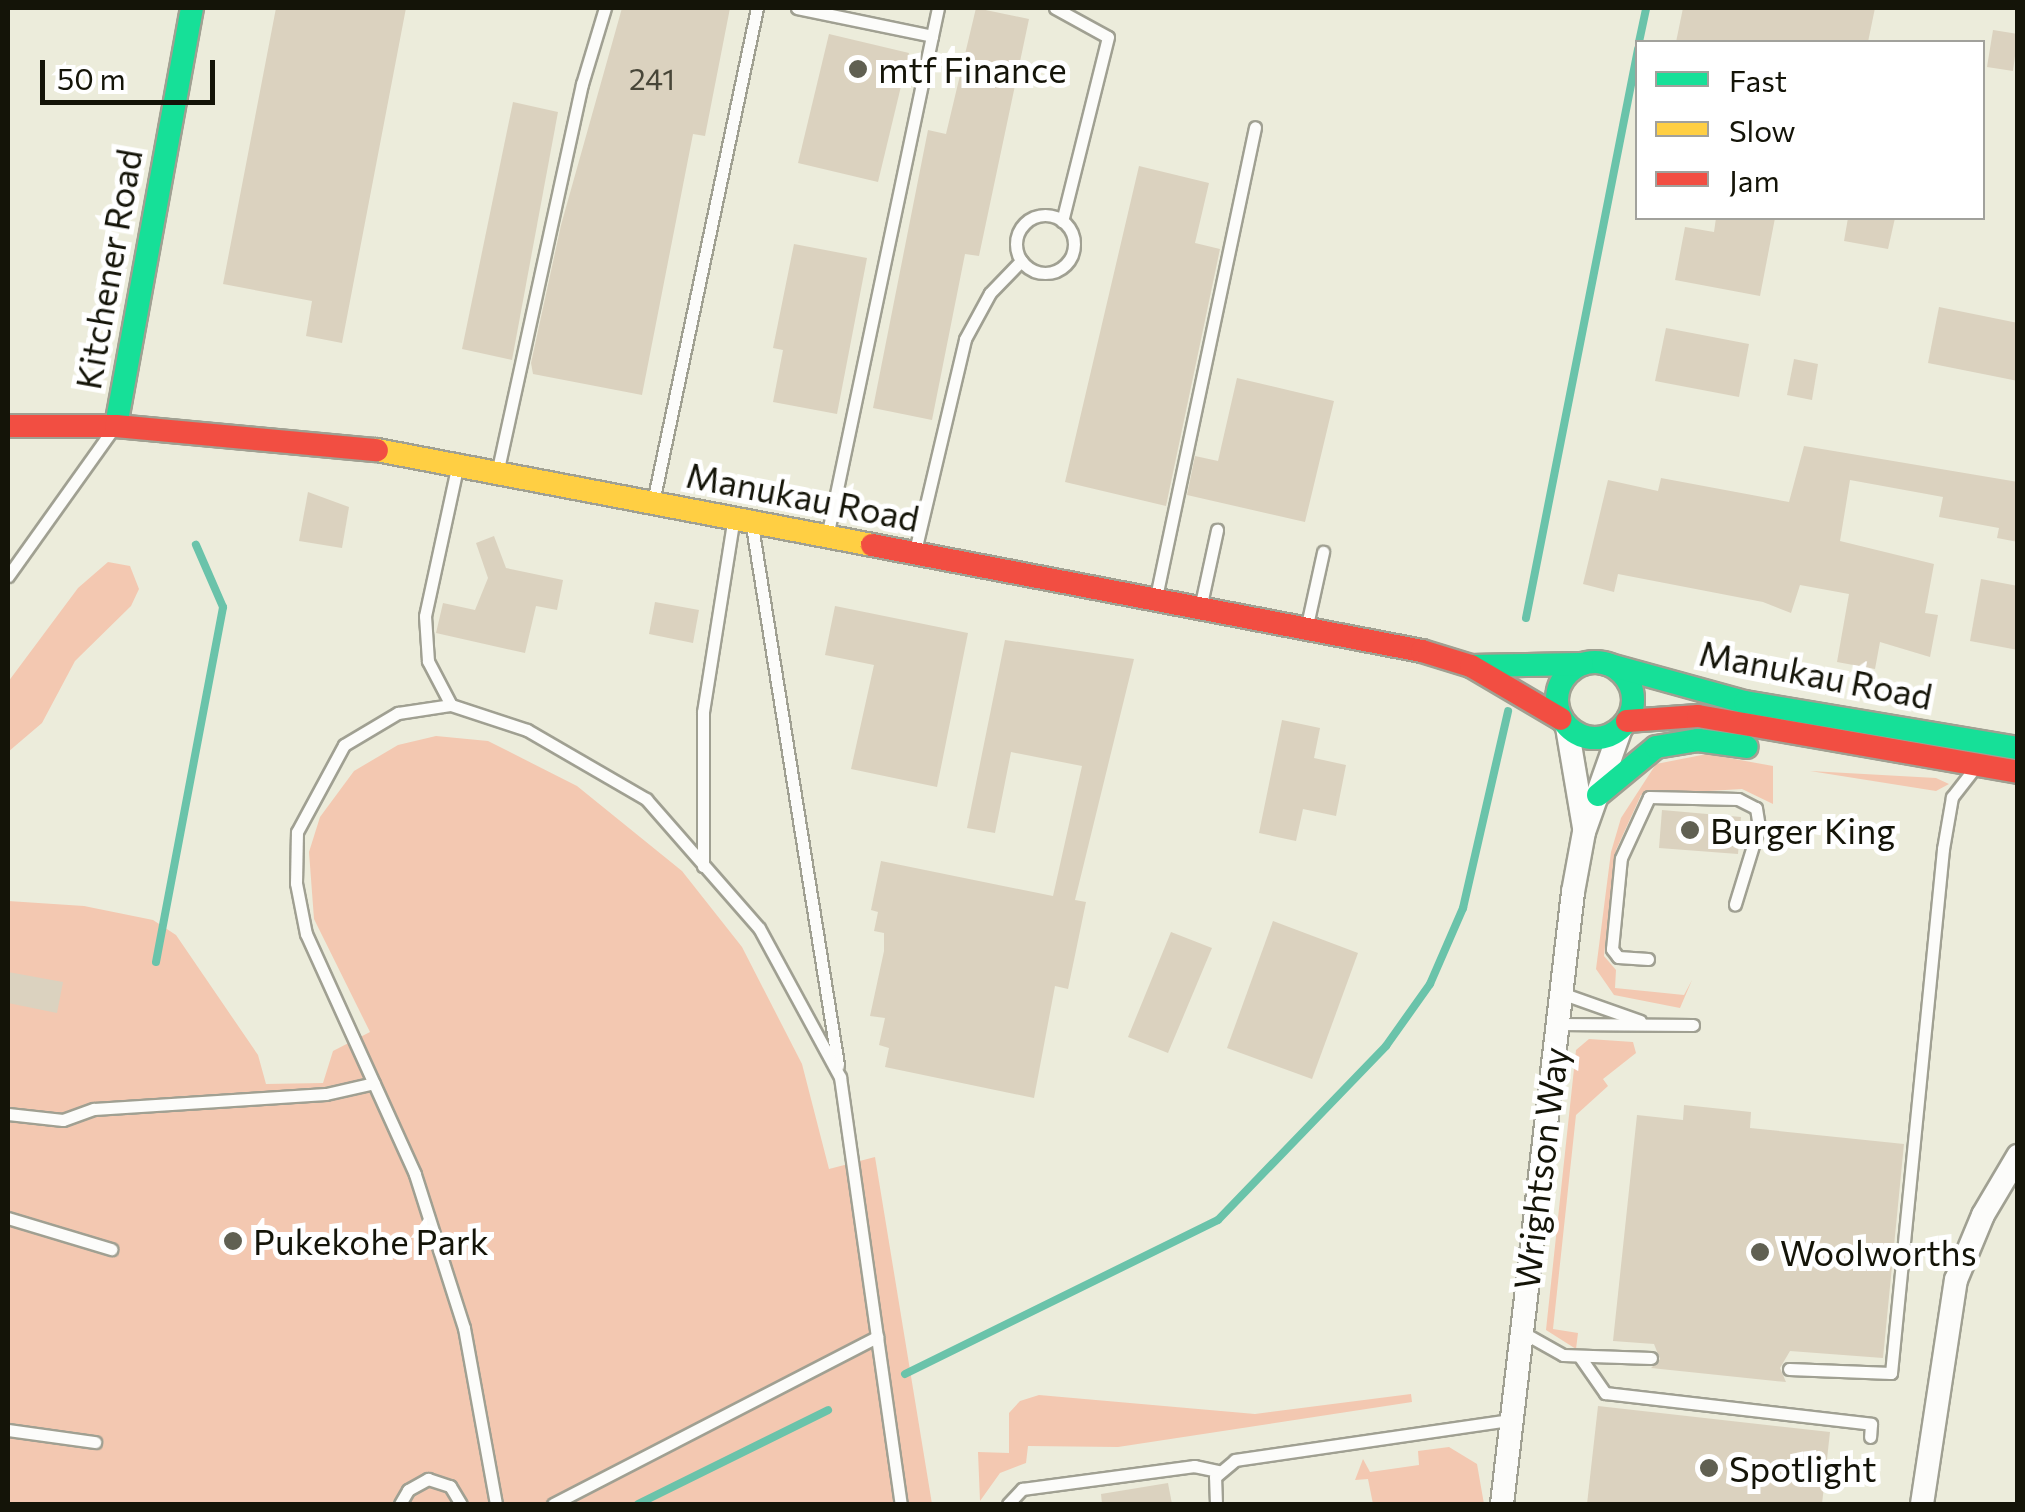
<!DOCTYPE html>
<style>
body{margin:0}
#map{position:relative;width:2025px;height:1512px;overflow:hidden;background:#ececdb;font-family:Commissioner,sans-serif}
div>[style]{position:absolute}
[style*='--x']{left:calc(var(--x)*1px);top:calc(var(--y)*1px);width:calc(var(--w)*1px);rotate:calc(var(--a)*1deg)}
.green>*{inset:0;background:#f3c8b1}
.stream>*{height:8px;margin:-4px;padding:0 4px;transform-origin:4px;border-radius:4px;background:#6ac3aa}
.building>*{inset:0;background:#dbd2bf}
.roads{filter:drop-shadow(2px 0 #a0a092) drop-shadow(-2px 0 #a0a092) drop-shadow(0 2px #a0a092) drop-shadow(0 -2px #a0a092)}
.lane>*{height:11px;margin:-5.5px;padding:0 5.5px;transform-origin:5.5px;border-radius:5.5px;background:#fcfcfa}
.lane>.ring{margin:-5.5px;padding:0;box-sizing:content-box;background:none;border:11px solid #fcfcfa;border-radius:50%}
.street>*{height:22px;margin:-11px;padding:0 11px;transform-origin:11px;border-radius:11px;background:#fcfcfa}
.fast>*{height:22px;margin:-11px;padding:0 11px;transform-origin:11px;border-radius:11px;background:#16e098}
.fast>.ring{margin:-11px;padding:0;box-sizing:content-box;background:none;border:22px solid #16e098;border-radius:50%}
.slow>*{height:22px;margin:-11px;padding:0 11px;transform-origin:11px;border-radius:11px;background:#ffcf43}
.jam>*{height:22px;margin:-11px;padding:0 11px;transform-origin:11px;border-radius:11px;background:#f24e42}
.dots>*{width:28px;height:28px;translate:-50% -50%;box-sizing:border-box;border:5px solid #fff;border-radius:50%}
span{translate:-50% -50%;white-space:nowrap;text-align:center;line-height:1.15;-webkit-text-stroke:10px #fff;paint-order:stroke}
.number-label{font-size:30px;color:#484638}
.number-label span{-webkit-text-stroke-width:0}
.poi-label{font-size:35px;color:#141408}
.left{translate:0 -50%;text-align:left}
.street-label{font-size:35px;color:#141408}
.frame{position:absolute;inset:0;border:10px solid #141408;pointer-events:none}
.legend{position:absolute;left:1635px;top:40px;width:350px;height:180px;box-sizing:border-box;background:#fff;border:2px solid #a1a19c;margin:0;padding:12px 18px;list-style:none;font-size:30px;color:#141408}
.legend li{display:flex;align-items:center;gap:20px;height:50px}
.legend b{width:50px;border:2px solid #a1a19c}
.scale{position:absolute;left:40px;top:60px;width:175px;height:45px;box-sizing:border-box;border:5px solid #141408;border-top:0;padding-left:12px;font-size:30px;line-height:35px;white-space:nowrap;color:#141408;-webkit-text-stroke:8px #fff;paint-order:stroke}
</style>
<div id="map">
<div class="green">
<div style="clip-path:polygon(108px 562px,130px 566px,139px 589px,131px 606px,75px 661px,42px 723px,8px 752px,8px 682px,78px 588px)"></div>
<div style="clip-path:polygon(436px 736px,488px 741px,577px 786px,682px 871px,742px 947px,802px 1064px,829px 1169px,875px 1157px,932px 1504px,8px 1504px,8px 901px,84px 906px,153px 920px,176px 935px,258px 1055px,266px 1084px,323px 1083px,333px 1051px,370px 1032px,314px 919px,309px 852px,320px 817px,354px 771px,398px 745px)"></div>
<div style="clip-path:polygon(1707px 754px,1773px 766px,1773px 804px,1742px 789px,1641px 795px,1616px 850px,1604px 956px,1616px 970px,1615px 988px,1684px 995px,1692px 980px,1680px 1008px,1614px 995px,1596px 969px,1611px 852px,1621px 818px,1656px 764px)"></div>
<div style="clip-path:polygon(1810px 771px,1936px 778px,1949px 784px,1936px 791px)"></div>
<div style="clip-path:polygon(1589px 1039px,1633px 1042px,1636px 1053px,1603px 1079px,1608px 1086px,1576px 1115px,1553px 1329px,1578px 1333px,1576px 1349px,1546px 1330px,1576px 1050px)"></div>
<div style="clip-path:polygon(1411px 1394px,1412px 1402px,1118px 1447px,1028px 1446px,1026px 1463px,1000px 1473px,980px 1501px,978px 1452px,1009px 1453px,1009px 1413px,1020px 1401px,1039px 1395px,1255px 1414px)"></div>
<div style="clip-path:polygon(1449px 1447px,1477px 1464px,1484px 1504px,1373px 1504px,1368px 1479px,1355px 1480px,1363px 1459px,1370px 1472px,1419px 1465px,1418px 1451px)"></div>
</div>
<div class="stream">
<div style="--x:1639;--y:42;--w:35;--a:-78"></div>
<div style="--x:1526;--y:618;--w:580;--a:-78.86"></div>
<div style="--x:156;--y:962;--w:361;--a:-79.3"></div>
<div style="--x:223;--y:607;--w:68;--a:-113.5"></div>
<div style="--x:905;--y:1374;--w:349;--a:-26.2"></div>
<div style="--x:1218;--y:1220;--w:242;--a:-46"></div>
<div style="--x:1386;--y:1046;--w:76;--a:-54.6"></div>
<div style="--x:1430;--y:984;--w:83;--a:-66.5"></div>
<div style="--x:1463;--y:908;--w:202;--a:-77.1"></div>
<div style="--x:638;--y:1504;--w:212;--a:-26.3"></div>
</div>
<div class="building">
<div style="clip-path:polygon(276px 8px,406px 8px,342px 343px,306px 336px,312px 301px,223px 284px)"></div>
<div style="clip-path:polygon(622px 8px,730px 8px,705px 136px,693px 134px,642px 395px,533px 374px,531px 363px,561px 225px)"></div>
<div style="clip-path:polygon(976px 8px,1029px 19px,979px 256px,965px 254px,932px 420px,873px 408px,928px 130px,946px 134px)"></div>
<div style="clip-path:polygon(1683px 8px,1875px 8px,1868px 42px,1676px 42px)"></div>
<div style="clip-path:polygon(1993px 30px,2018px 34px,2013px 71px,1987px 67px)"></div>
<div style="clip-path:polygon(829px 34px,909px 53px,878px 182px,798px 163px)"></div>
<div style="clip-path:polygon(513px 102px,558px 112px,512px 360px,462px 349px)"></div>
<div style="clip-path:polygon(1139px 166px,1209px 183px,1195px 243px,1220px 249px,1166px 506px,1065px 482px)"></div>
<div style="clip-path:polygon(1716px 218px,1775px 218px,1760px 296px,1675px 280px,1685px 227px,1714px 232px)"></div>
<div style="clip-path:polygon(1848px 218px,1895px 218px,1888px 249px,1844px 241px)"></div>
<div style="clip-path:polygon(794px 244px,867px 258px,837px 414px,773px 402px,783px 350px,773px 348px)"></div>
<div style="clip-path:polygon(1939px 307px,2018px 323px,2018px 381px,1928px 363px)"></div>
<div style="clip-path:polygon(1666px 328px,1749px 344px,1739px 397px,1655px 381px)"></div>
<div style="clip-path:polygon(1794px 359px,1818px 364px,1812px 400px,1787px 395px)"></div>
<div style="clip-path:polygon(1237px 378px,1334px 401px,1305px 522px,1187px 495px,1195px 456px,1218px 461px)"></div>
<div style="clip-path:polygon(1804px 446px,2018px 482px,2018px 542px,1997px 538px,1999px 528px,1939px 517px,1943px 497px,1850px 480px,1840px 541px,1934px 564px,1925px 613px,1938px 615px,1930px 657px,1880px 642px,1875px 669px,1837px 662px,1849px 594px,1800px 585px,1791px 613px,1763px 602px,1618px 574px,1614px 592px,1583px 584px,1608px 480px,1658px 491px,1661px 478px,1789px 502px)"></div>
<div style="clip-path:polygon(308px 492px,349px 507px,342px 548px,299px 541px)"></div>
<div style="clip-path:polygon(494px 536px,506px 568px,563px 580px,557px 610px,536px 606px,525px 653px,436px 633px,443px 603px,475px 610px,488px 578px,476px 543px)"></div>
<div style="clip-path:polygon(1981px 579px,2018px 586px,2018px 650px,1970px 641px)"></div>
<div style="clip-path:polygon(655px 602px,699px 610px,693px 643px,649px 634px)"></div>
<div style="clip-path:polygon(835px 606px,968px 633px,937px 787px,851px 769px,874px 665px,825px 655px)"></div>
<div style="clip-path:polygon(1005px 640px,1134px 659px,1075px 900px,1086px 902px,1068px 989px,1055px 986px,1034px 1098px,885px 1067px,889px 1048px,879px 1045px,885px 1018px,870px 1016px,884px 951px,884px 933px,874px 931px,878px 912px,871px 910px,881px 861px,1053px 896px,1082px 766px,1011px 752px,995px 833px,967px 828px)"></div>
<div style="clip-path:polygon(1282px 720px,1320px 728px,1314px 758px,1346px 765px,1336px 816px,1303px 809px,1296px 841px,1259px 833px)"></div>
<div style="clip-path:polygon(1662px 810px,1741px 817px,1738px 854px,1659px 848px)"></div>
<div style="clip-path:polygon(1273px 921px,1358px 953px,1312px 1079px,1227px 1048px)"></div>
<div style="clip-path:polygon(1171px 932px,1212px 948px,1168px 1053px,1128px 1037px)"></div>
<div style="clip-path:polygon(8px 972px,63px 982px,57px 1013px,8px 1003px)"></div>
<div style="clip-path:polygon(1684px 1105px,1751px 1112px,1750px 1128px,1904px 1144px,1883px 1358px,1790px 1351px,1780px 1368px,1786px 1382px,1651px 1368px,1660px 1359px,1654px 1344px,1613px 1341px,1637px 1115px,1683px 1120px)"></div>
<div style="clip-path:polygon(1598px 1406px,1830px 1432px,1822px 1504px,1587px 1504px)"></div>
<div style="clip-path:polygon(1168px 1483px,1172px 1504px,1102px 1504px,1101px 1494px)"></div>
</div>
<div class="roads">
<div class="lane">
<div style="--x:797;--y:8;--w:138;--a:11.7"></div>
<div style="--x:932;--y:36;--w:507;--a:101.84"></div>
<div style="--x:1055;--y:8;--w:60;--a:28.7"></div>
<div style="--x:1108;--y:37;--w:190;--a:104"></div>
<div style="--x:932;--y:36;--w:29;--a:-78"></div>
<div class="ring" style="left:1016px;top:215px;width:47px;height:47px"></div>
<div style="--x:498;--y:469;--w:394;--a:-77.7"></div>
<div style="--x:582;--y:84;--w:79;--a:-73.2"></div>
<div style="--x:653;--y:502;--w:505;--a:-78.11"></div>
<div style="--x:752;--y:526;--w:546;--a:80.93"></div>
<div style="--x:915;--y:551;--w:218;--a:-76.7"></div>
<div style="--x:965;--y:339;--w:52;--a:-61.5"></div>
<div style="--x:990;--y:293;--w:45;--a:-45.9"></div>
<div style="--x:8;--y:576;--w:176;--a:-54.5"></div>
<div style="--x:1156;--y:597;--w:480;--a:-78.1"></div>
<div style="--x:1201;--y:604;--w:76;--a:-77.8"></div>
<div style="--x:1307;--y:625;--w:75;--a:-77.6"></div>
<div style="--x:451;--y:705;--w:50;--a:-117.6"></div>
<div style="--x:428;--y:661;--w:45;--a:-93.8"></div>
<div style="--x:425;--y:616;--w:151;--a:-77.8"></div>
<div style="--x:703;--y:866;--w:154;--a:-90"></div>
<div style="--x:703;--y:712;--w:191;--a:-81"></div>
<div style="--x:1648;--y:959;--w:30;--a:-176"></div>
<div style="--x:1618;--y:957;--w:10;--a:-127"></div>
<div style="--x:1612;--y:949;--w:91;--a:-84.4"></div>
<div style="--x:1621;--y:858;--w:67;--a:-65.3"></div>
<div style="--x:1649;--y:797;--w:89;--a:1.3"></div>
<div style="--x:1738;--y:799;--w:20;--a:27"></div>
<div style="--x:1756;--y:808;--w:18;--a:81"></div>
<div style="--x:1759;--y:826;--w:82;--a:107.1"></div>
<div style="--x:1561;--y:993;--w:84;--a:19.5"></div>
<div style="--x:1558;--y:1024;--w:135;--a:0.4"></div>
<div style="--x:8;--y:1114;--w:55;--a:6.2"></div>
<div style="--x:63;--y:1120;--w:33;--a:-20"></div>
<div style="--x:94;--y:1109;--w:232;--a:-3.7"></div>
<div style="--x:326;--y:1094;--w:49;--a:-12.9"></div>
<div style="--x:8;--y:1218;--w:108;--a:16.8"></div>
<div style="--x:1522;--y:1332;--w:47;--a:29.3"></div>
<div style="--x:1563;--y:1355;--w:88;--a:2"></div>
<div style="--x:1580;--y:1357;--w:44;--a:55.2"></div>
<div style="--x:1605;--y:1393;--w:268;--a:6.6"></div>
<div style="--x:1871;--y:1424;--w:13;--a:94"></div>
<div style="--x:1789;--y:1369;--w:102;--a:2.2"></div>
<div style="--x:1891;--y:1373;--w:527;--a:-84.33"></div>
<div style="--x:1943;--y:849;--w:53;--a:-80.2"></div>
<div style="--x:1952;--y:797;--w:33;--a:-52"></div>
<div style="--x:8;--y:1430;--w:88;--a:7.9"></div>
<div style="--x:400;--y:1504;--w:16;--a:-60"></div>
<div style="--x:408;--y:1490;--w:23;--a:-29"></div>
<div style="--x:428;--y:1479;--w:23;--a:18"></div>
<div style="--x:450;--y:1486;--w:21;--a:59"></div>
<div style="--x:496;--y:1504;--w:179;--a:-100.3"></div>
<div style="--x:464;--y:1328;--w:162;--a:-107.7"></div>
<div style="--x:415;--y:1174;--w:264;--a:-114.4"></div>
<div style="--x:306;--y:934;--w:52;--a:-101.1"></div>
<div style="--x:296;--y:883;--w:51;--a:-88.9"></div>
<div style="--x:297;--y:832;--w:99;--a:-61.6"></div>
<div style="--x:344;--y:745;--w:63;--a:-30.7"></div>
<div style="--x:398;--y:713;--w:54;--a:-8.6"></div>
<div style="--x:451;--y:705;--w:80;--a:18.2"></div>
<div style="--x:527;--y:730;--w:138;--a:30.1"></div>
<div style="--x:646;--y:799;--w:171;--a:48.8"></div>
<div style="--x:759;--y:928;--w:170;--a:61.5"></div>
<div style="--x:840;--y:1077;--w:431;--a:81.9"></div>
<div style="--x:553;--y:1504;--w:365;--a:-27.3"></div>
<div style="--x:1008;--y:1504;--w:21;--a:-47"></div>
<div style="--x:1022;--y:1489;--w:174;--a:-7.6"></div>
<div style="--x:1194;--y:1466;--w:25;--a:12"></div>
<div style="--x:1216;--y:1504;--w:27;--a:-92"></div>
<div style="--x:1215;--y:1477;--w:26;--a:-40"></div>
<div style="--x:1235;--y:1460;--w:278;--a:-8.3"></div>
</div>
<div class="street">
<div style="--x:1567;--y:727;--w:102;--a:80.4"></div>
<div style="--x:1502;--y:1504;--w:616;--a:-83.38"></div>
<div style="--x:1573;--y:892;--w:61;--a:-79.6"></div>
<div style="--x:1584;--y:832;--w:110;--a:-70.4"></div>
<div style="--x:1922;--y:1504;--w:227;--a:-81.4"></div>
<div style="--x:1956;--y:1280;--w:70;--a:-67.4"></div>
<div style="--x:1983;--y:1215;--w:69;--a:-59.3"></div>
</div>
<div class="fast">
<div style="--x:116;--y:426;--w:425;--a:-79.7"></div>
<div class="ring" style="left:1557px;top:662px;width:54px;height:54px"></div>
<div style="--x:1603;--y:663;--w:147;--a:15.4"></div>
<div style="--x:1745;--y:702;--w:277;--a:9.6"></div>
<div style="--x:1471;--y:666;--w:111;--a:-1"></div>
<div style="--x:1598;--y:795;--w:75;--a:-39.6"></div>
<div style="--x:1656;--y:747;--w:43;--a:-9.5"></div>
<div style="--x:1698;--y:740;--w:49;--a:8.1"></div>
</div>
<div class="slow">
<div style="--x:377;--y:450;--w:504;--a:10.86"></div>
</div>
<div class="jam">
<div style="--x:8;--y:426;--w:108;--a:0"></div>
<div style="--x:116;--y:426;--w:262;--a:5.3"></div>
<div style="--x:872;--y:545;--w:560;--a:10.91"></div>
<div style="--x:1422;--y:651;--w:51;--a:17"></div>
<div style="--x:1471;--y:666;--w:104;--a:30.5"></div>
<div style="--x:1627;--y:721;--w:71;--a:-4"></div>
<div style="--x:1698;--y:716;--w:325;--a:9.9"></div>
</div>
</div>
<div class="dots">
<div style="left:858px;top:69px;background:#606052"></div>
<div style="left:1690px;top:830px;background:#606052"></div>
<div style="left:233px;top:1241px;background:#606052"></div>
<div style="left:1760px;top:1252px;background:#606052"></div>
<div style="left:1709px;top:1468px;background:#606052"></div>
</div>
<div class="number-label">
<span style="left:652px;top:78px">241</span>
</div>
<div class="poi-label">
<span class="left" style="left:878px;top:69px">mtf Finance</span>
<span class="left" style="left:1710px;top:830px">Burger King</span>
<span class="left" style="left:253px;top:1241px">Pukekohe Park</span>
<span class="left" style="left:1780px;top:1252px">Woolworths</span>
<span class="left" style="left:1729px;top:1468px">Spotlight</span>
</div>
<div class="street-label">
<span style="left:108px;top:269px;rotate:-80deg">Kitchener Road</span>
<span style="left:803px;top:496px;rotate:11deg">Manukau Road</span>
<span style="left:1816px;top:674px;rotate:11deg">Manukau Road</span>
<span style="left:1540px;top:1168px;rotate:-83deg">Wrightson Way</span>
</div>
<div class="frame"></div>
<ul class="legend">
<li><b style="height:12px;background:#16e098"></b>Fast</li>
<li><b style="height:12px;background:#ffcf43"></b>Slow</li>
<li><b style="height:12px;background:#f24e42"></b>Jam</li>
</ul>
<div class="scale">50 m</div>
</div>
